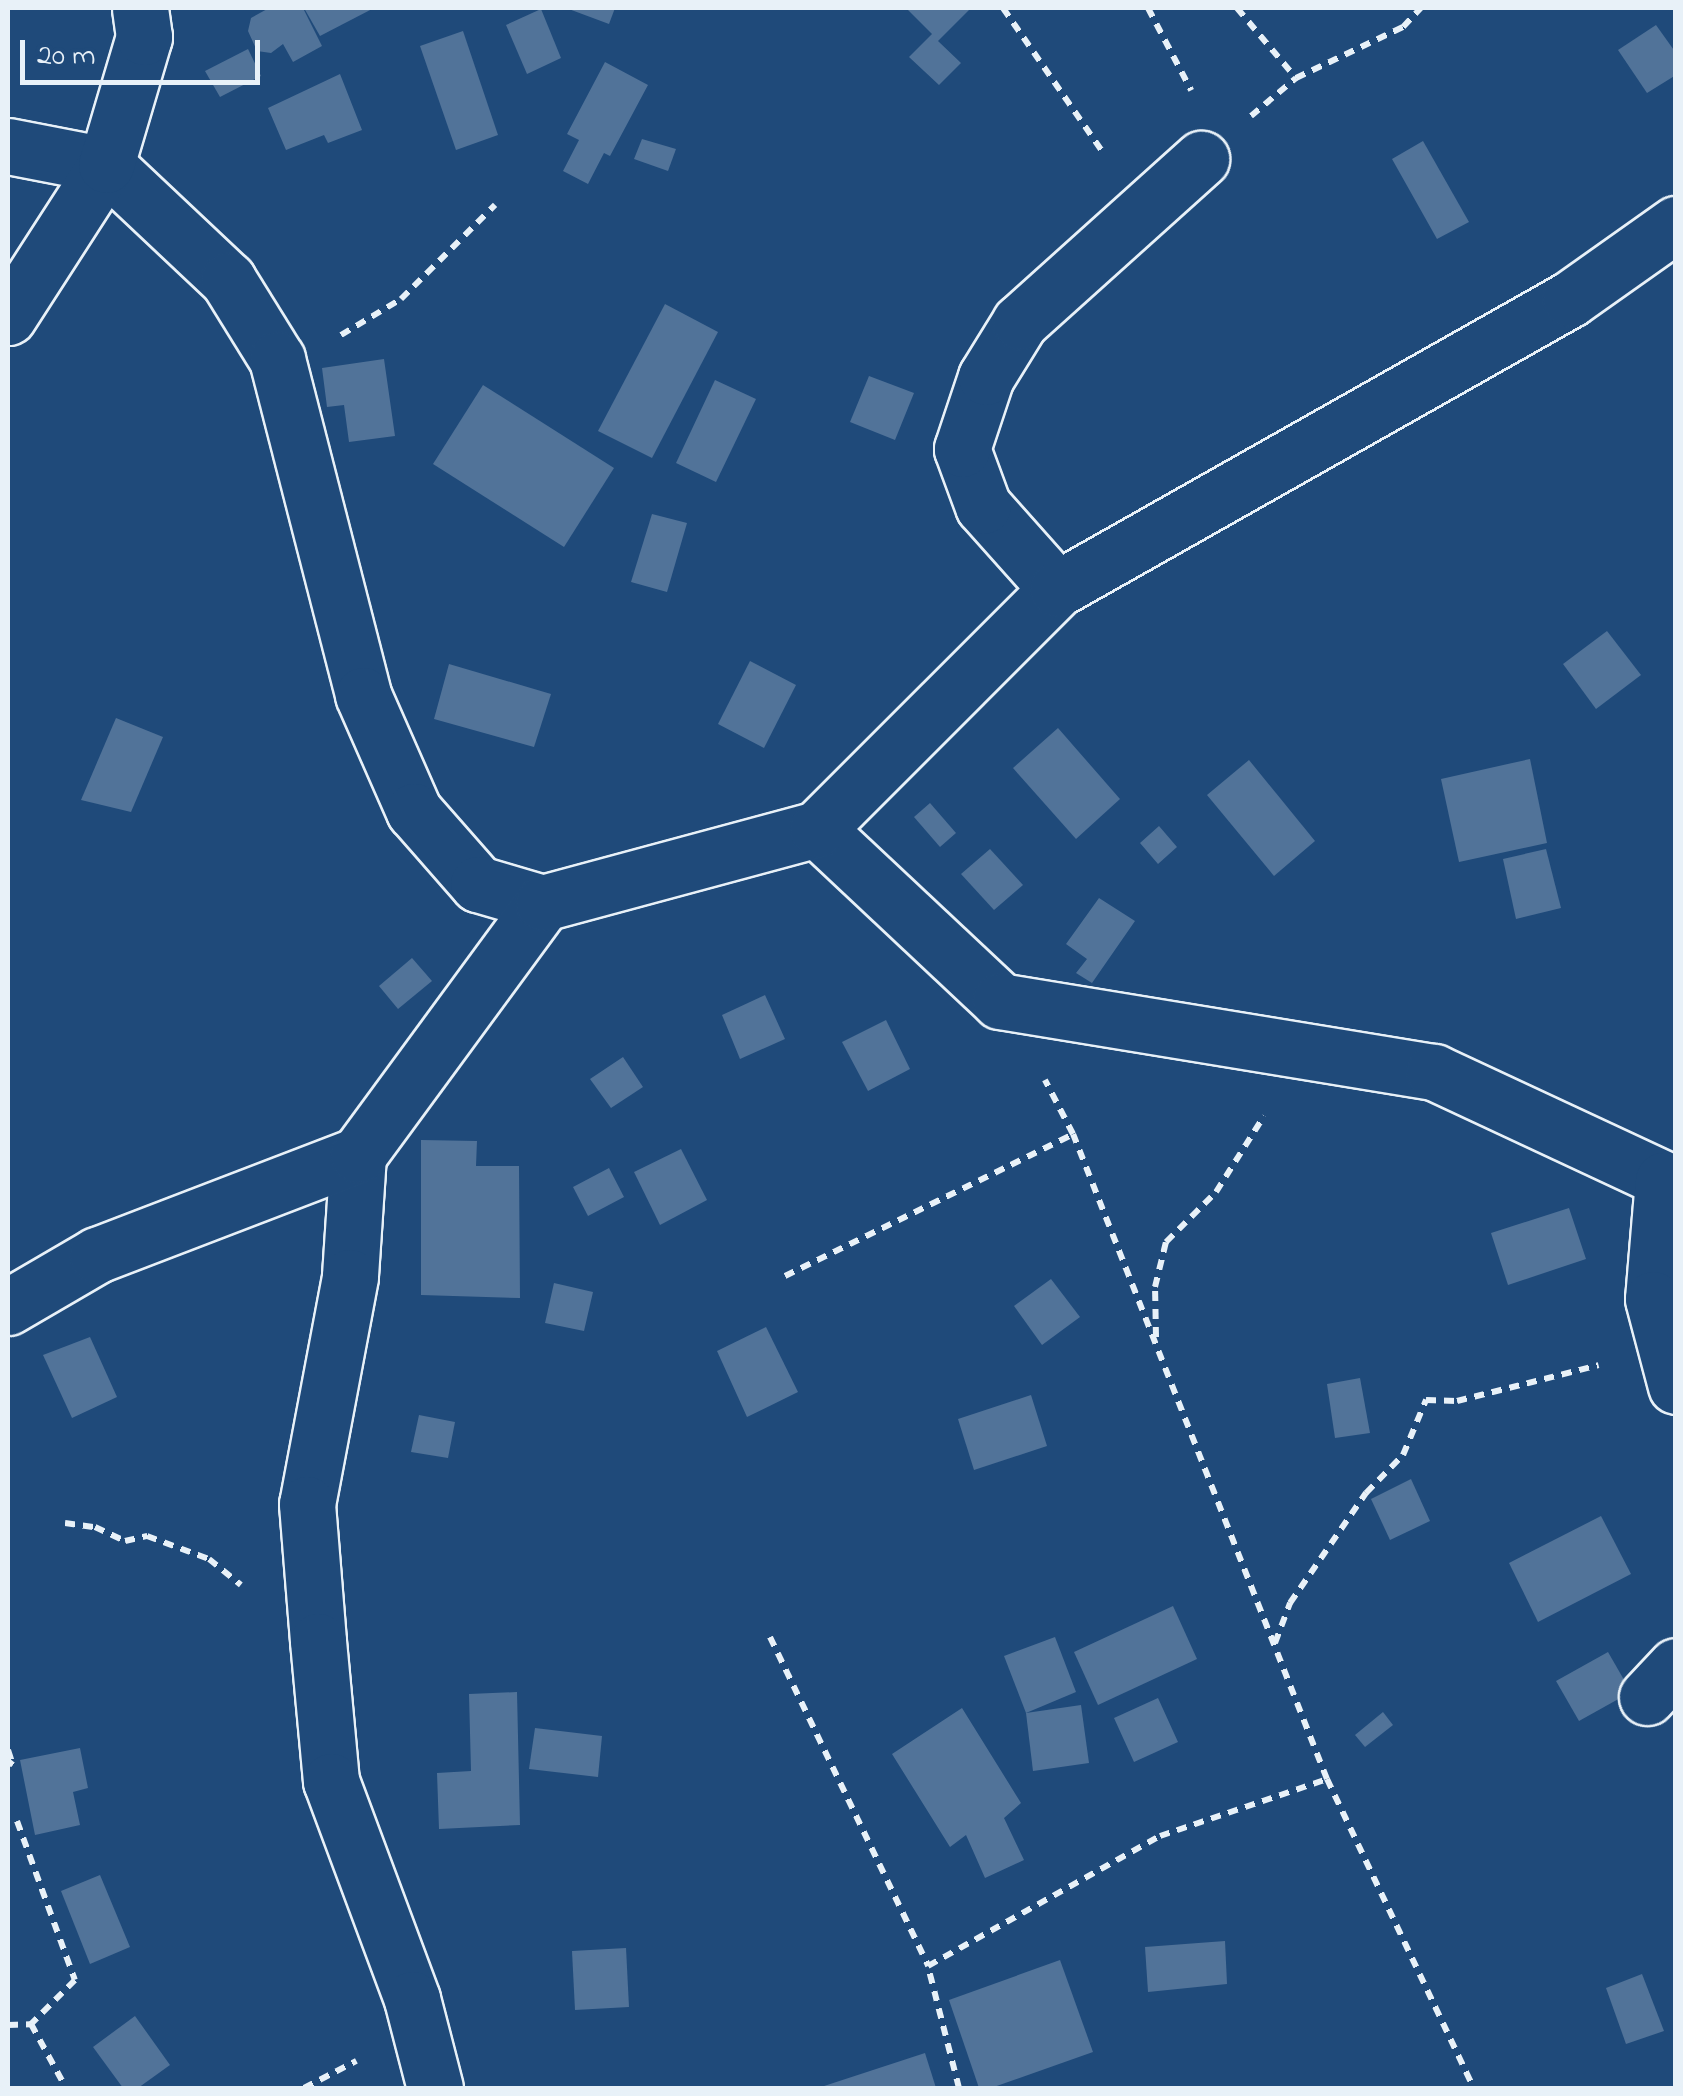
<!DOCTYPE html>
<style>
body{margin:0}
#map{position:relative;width:1683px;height:2096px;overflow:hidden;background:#1f4a7a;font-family:"Indie Flower",sans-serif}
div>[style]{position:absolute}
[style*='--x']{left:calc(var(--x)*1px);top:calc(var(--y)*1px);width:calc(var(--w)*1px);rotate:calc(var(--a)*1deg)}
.building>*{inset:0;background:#517399}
.path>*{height:6px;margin-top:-3px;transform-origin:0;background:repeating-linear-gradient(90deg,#e8f1f8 0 10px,transparent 0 18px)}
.roads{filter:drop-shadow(2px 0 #e8f1f8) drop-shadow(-2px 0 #e8f1f8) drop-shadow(0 2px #e8f1f8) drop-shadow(0 -2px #e8f1f8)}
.minor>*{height:55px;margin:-27.5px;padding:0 27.5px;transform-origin:27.5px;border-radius:27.5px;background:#1f4a7a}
span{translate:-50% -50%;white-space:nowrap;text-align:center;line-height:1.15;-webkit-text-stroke:9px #1f4a7a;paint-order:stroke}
.frame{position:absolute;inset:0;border:10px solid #e8f1f8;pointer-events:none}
.scale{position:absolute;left:20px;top:40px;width:240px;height:45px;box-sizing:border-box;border:5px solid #e8f1f8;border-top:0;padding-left:12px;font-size:30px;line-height:35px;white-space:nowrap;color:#e8f1f8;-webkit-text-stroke:8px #1f4a7a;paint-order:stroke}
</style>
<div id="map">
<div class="building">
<div style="clip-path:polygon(269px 8px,303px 8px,322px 46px,293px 62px,283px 44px,271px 53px,257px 51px,248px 31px,251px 18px)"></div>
<div style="clip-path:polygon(304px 8px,374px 8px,320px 36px)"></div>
<div style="clip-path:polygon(566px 8px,615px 8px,609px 24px)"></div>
<div style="clip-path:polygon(906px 8px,971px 8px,938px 41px,961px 63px,939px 85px,909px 57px,932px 34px)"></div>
<div style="clip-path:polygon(541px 9px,561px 58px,527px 74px,506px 25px)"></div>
<div style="clip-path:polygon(1656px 25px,1676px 53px,1676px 75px,1647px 93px,1618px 50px)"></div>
<div style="clip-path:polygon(463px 31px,498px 135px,456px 150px,420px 46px)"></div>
<div style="clip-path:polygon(248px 49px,261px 76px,220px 97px,205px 71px)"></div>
<div style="clip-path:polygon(605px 62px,648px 85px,610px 156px,604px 153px,588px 184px,563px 171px,579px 140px,567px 134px)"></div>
<div style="clip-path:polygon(340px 74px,362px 130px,328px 143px,324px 135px,286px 150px,268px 108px)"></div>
<div style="clip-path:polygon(642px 139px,676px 149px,668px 171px,634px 159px)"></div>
<div style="clip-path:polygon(1423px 141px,1469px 222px,1437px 239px,1392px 159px)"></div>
<div style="clip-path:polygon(665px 304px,718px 332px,652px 458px,598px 431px)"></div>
<div style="clip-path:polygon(384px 359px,395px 436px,349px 442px,344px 405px,327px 407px,322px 368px)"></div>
<div style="clip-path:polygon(869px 376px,914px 393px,895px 440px,850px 422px)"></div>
<div style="clip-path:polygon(715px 380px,756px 399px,716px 482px,676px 463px)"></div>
<div style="clip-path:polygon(483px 385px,614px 468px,564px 547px,433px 464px)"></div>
<div style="clip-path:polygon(652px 514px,687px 523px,667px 592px,631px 582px)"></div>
<div style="clip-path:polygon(1607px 631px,1641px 675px,1596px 709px,1563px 664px)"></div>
<div style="clip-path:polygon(750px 661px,796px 685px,764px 748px,718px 724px)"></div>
<div style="clip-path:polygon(449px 664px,551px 694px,534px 747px,434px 719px)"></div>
<div style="clip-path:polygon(116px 718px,163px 737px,131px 812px,81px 800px)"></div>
<div style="clip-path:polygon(1058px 728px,1120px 799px,1076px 839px,1013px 768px)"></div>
<div style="clip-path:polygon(1530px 759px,1547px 843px,1459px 862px,1441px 779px)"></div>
<div style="clip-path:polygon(1249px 760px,1315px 841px,1274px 876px,1207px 795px)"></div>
<div style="clip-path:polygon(930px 803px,956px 833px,940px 847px,914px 817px)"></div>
<div style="clip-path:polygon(1159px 826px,1177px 847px,1158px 864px,1140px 843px)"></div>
<div style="clip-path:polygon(990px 849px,1023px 885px,994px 910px,961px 874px)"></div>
<div style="clip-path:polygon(1546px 849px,1561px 908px,1516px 919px,1503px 859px)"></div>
<div style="clip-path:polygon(1099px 898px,1135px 921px,1092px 983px,1076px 973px,1087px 959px,1066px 944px)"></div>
<div style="clip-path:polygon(412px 958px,432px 981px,398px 1009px,379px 986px)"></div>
<div style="clip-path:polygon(765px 995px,785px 1039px,740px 1059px,722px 1015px)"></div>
<div style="clip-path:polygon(886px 1020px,910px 1069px,868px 1091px,842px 1042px)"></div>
<div style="clip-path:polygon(623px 1057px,643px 1087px,611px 1108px,590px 1079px)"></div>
<div style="clip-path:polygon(421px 1140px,477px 1141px,476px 1166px,519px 1166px,520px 1298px,421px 1295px)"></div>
<div style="clip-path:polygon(681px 1149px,707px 1200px,660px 1225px,634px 1172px)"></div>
<div style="clip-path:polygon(609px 1168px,624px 1197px,588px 1216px,573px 1187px)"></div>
<div style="clip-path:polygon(1569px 1208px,1586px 1259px,1508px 1285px,1491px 1233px)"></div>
<div style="clip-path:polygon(1051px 1279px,1080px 1317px,1042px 1345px,1014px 1306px)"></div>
<div style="clip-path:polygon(554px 1283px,593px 1292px,584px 1331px,545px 1323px)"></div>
<div style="clip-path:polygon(766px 1327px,798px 1392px,747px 1417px,717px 1351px)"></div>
<div style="clip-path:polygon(90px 1337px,117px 1397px,72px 1418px,43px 1355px)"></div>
<div style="clip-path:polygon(1360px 1378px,1370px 1433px,1335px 1438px,1327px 1384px)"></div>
<div style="clip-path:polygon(1031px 1395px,1047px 1446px,974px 1470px,958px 1419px)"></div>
<div style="clip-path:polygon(419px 1415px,455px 1422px,448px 1458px,411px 1452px)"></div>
<div style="clip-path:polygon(1411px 1479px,1430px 1521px,1390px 1540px,1371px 1499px)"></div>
<div style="clip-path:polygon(1601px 1516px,1631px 1574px,1538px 1622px,1509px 1563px)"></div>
<div style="clip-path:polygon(1173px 1606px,1197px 1659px,1098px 1705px,1074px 1652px)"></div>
<div style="clip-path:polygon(1055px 1637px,1076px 1692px,1026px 1713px,1004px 1656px)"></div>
<div style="clip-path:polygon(1608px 1652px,1631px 1692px,1579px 1721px,1556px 1681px)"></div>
<div style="clip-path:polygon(517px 1692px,520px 1825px,439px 1829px,437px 1773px,471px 1771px,469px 1694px)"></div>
<div style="clip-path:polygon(1158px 1698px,1178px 1742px,1134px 1762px,1114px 1718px)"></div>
<div style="clip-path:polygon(1081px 1705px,1089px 1763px,1033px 1771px,1026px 1713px)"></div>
<div style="clip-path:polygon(962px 1708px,1021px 1803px,1004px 1818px,1024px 1860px,985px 1878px,966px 1835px,950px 1847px,892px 1754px)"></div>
<div style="clip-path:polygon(1383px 1712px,1393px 1725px,1365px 1747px,1355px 1735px)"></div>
<div style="clip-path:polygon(535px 1728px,602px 1736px,598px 1777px,529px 1769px)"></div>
<div style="clip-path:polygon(80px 1748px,88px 1788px,73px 1792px,80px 1825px,35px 1835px,20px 1760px)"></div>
<div style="clip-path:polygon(100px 1875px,130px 1947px,90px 1964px,61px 1891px)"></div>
<div style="clip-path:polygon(1225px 1941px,1227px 1984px,1148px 1992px,1145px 1947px)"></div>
<div style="clip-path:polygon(626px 1948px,629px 2007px,575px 2010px,572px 1951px)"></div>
<div style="clip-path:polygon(1060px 1960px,1093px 2052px,991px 2088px,979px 2088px,949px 2000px)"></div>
<div style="clip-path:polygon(1642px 1974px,1664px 2031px,1626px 2044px,1606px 1988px)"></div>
<div style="clip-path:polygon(135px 2016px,170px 2065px,138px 2088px,123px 2088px,93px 2047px)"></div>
<div style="clip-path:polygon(925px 2053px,936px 2088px,818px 2088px)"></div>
</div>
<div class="path">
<div style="--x:1003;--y:8;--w:178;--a:55.3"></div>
<div style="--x:1148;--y:8;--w:93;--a:62.3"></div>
<div style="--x:1237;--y:8;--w:92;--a:49.9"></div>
<div style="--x:1251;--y:116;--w:59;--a:-40.2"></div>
<div style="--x:1296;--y:78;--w:119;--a:-25.5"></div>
<div style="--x:1403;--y:27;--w:26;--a:-47"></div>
<div style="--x:341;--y:335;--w:70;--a:-31"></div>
<div style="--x:401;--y:299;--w:133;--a:-45"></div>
<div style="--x:785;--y:1276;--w:321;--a:-26.2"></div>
<div style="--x:1156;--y:1337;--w:50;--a:-91.1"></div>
<div style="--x:1155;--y:1287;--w:46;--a:-76.3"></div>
<div style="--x:1166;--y:1242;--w:71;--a:-45"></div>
<div style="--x:1216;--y:1192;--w:90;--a:-57.7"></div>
<div style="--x:65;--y:1523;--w:30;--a:8"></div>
<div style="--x:95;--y:1527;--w:33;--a:25"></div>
<div style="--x:125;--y:1541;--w:23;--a:-13"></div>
<div style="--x:147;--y:1536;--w:66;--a:20.4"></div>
<div style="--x:209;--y:1559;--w:41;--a:39.1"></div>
<div style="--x:770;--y:1637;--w:365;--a:64.3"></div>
<div style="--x:1275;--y:1643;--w:43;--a:-69.4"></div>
<div style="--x:1290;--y:1603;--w:134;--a:-55.4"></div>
<div style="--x:1366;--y:1493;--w:53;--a:-45.8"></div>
<div style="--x:1403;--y:1455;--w:60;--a:-67.3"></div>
<div style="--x:1426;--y:1400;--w:31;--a:2"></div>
<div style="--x:1457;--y:1401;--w:146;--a:-14.2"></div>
<div style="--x:8;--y:1750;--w:16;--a:72"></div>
<div style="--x:13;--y:1765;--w:6;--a:-141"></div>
<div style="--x:1327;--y:1779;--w:342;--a:64.6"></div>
<div style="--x:17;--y:1821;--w:169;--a:70"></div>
<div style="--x:75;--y:1980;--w:62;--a:135"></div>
<div style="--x:31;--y:2024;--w:73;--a:61.3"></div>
<div style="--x:8;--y:2025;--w:23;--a:-2"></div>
<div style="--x:304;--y:2088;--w:59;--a:-27.4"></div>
<div style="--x:959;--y:2088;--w:126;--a:-104.3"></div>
<div style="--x:928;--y:1966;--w:266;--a:-29.3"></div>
<div style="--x:1160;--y:1836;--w:176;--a:-18.8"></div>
<div style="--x:1327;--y:1779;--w:693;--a:-111.49"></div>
<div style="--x:1073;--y:1134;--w:61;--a:-117.4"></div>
</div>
<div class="roads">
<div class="minor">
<div style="--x:8;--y:146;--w:100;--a:11"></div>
<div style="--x:106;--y:165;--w:168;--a:43.3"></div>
<div style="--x:228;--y:280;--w:93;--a:58.2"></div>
<div style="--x:277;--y:359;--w:347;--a:75.6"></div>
<div style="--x:363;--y:695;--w:127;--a:66.3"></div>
<div style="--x:414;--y:811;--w:97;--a:48.8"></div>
<div style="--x:478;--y:884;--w:68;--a:16.3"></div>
<div style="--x:8;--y:317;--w:181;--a:-57.2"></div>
<div style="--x:106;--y:165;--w:134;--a:-73.5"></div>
<div style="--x:144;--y:37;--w:29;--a:-98"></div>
<div style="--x:1057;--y:589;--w:111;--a:-131.7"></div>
<div style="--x:983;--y:506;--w:61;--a:-110.2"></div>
<div style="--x:962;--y:449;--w:76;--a:-71.6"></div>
<div style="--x:986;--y:377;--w:65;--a:-58.3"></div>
<div style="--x:1020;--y:322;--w:244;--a:-42"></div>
<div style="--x:817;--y:829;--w:251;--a:43.2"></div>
<div style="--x:1000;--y:1001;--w:440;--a:9.3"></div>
<div style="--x:1434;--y:1072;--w:267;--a:25"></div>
<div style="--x:358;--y:1155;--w:122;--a:93.8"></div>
<div style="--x:350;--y:1277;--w:231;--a:100.7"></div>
<div style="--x:307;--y:1504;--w:137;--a:85.4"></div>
<div style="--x:318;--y:1641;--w:141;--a:84.7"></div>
<div style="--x:331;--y:1781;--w:233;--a:69.6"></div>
<div style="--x:412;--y:1999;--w:92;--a:75.5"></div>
<div style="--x:1663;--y:1180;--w:119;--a:94.8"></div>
<div style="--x:1653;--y:1299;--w:90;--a:75.2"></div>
<div style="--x:8;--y:1307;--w:103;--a:-30.3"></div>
<div style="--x:97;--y:1255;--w:280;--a:-21"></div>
<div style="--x:358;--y:1155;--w:313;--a:-53.7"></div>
<div style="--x:543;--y:903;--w:284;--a:-15.1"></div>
<div style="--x:817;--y:829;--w:339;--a:-45"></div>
<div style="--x:1057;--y:589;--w:589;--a:-29.48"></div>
<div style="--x:1570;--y:299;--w:130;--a:-35.3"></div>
<div style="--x:1647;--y:1697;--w:42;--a:-46.9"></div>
</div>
</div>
<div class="frame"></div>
<div class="scale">20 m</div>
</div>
